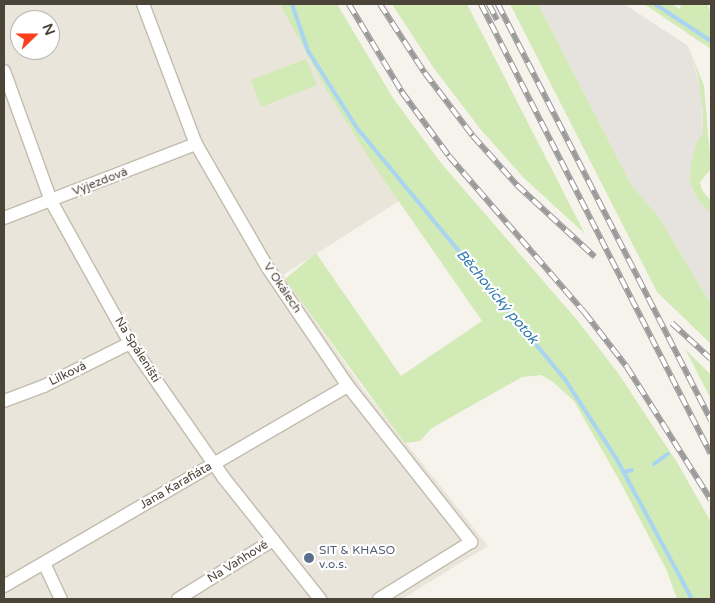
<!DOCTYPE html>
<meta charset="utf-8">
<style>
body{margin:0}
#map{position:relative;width:715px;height:603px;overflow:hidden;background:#f6f3ec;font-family:"Varela Round",sans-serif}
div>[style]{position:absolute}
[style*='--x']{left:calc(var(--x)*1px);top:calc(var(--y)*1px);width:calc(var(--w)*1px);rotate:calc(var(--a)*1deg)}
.residential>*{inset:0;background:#eae5da}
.industrial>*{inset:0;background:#e6e2dd}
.green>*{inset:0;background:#d2eab5}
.stream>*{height:4px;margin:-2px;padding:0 2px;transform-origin:2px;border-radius:2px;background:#a9d4f2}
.roads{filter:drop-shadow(1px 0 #c2bbae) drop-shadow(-1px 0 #c2bbae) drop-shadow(0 1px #c2bbae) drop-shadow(0 -1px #c2bbae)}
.minor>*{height:12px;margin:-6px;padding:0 6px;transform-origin:6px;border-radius:6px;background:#fff}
.rail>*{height:5.5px;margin-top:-2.75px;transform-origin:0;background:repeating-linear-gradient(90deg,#fff 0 11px,#9a9a9a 0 22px);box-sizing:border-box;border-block:1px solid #9a9a9a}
.dots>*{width:14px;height:14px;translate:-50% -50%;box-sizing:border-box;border:2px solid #fff;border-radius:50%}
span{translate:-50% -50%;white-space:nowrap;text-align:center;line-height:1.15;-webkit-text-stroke:4.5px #fff;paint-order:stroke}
.street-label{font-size:12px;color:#4b4439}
.service-label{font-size:12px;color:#4e5e75}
.left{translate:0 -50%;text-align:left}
.water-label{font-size:14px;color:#2e7ab2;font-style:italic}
.frame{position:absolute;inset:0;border:5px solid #4b4439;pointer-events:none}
.north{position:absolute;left:10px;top:10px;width:50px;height:50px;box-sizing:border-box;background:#fff;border:1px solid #b7b4b0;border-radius:50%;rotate:68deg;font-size:14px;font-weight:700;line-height:20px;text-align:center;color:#4b4439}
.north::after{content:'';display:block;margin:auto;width:18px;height:22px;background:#fc3f1d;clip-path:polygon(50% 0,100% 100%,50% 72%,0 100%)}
</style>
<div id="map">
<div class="residential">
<div style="clip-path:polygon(evenodd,4px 4px,280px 4px,327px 91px,399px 201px,283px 275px,363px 389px,488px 546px,402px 599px,4px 599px,4px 4px,20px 20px,50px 20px,50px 50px,20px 50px,20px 20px)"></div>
</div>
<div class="industrial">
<div style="clip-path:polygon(538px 4px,624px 4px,688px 46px,702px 93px,703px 134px,697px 141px,691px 162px,690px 183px,698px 200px,711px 214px,711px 304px,659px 217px,632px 186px)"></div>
</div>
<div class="green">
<div style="clip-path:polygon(280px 4px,337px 4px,393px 98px,441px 163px,577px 320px,618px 373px,678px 464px,711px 522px,711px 599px,677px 599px,667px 571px,622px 485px,574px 401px,553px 382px,541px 375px,522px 377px,432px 428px,420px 441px,405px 443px,285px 279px,316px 253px,401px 376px,482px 321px,373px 164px,327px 91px)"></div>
<div style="clip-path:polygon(392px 4px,467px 4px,585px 234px,524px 178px,481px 130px,433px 67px)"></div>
<div style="clip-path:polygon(510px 4px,538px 4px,632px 186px,659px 217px,711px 304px,711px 344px,657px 292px)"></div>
<div style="clip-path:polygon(644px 4px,671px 4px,680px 9px,681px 4px,707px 4px,711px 13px,711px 49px)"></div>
<div style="clip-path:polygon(688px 46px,704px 86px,711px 169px,700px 182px,702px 190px,711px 201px,711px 214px,698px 200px,690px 183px,691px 162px,697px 141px,703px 134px,703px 111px,698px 76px)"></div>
<div style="clip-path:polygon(306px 59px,317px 85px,261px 107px,251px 80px)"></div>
<div style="clip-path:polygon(685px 349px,711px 375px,711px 399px)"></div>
</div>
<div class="stream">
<div style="--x:292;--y:4;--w:50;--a:71.2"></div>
<div style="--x:308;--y:51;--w:91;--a:57.5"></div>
<div style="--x:357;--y:128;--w:328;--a:50.4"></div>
<div style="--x:566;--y:381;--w:92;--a:57"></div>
<div style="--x:616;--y:458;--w:160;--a:61.7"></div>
<div style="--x:655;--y:4;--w:67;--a:33.5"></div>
<div style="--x:654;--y:464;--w:17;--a:-36"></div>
<div style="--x:624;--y:472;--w:8;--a:-14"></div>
</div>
<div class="roads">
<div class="minor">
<div style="--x:143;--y:4;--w:150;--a:69.3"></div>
<div style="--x:196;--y:144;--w:143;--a:59.9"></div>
<div style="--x:268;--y:268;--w:143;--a:55.9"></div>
<div style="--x:348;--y:386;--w:199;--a:51.7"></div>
<div style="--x:471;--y:542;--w:108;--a:148.2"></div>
<div style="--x:4;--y:71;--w:138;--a:70.1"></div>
<div style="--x:51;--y:201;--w:162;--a:60.9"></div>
<div style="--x:130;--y:343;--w:163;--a:55.2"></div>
<div style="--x:223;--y:477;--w:156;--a:51.5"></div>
<div style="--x:4;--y:218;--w:206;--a:-21.1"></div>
<div style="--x:4;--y:401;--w:43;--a:-20.6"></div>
<div style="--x:44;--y:386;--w:96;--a:-26.6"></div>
<div style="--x:44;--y:563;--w:40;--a:65"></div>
<div style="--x:4;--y:586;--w:398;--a:-30.2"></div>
<div style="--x:178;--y:599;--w:112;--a:-31.8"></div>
</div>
</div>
<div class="rail">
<div style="--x:349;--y:4;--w:103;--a:58.9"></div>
<div style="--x:402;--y:92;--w:79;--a:53.7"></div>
<div style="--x:449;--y:156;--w:208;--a:49.1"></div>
<div style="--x:585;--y:313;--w:68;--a:52.1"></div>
<div style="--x:627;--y:367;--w:157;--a:57.7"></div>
<div style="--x:380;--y:4;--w:82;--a:56.9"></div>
<div style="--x:425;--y:73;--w:79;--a:52.7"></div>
<div style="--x:473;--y:136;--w:66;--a:48.1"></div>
<div style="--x:517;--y:185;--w:106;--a:42.7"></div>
<div style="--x:481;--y:4;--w:505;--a:62.93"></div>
<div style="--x:489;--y:4;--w:18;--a:63"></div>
<div style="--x:498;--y:4;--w:468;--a:62.9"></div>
<div style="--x:672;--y:323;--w:53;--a:42.7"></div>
</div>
<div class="dots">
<div style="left:309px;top:558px;background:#5c6f8a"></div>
</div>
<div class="street-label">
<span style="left:100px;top:182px;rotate:-21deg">Výjezdová</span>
<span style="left:282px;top:288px;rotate:56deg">V Okálech</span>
<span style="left:137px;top:350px;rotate:58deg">Na Spáleništi</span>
<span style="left:68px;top:374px;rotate:-26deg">Lilková</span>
<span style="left:176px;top:486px;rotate:-30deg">Jana Karafiáta</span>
<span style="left:238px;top:562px;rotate:-32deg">Na Vaňhově</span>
</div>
<div class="service-label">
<span class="left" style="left:319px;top:558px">SIT &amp; KHASO<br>v.o.s.</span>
</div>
<div class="water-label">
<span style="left:497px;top:297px;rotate:50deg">Běchovický potok</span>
</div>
<div class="frame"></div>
<div class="north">N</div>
</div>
